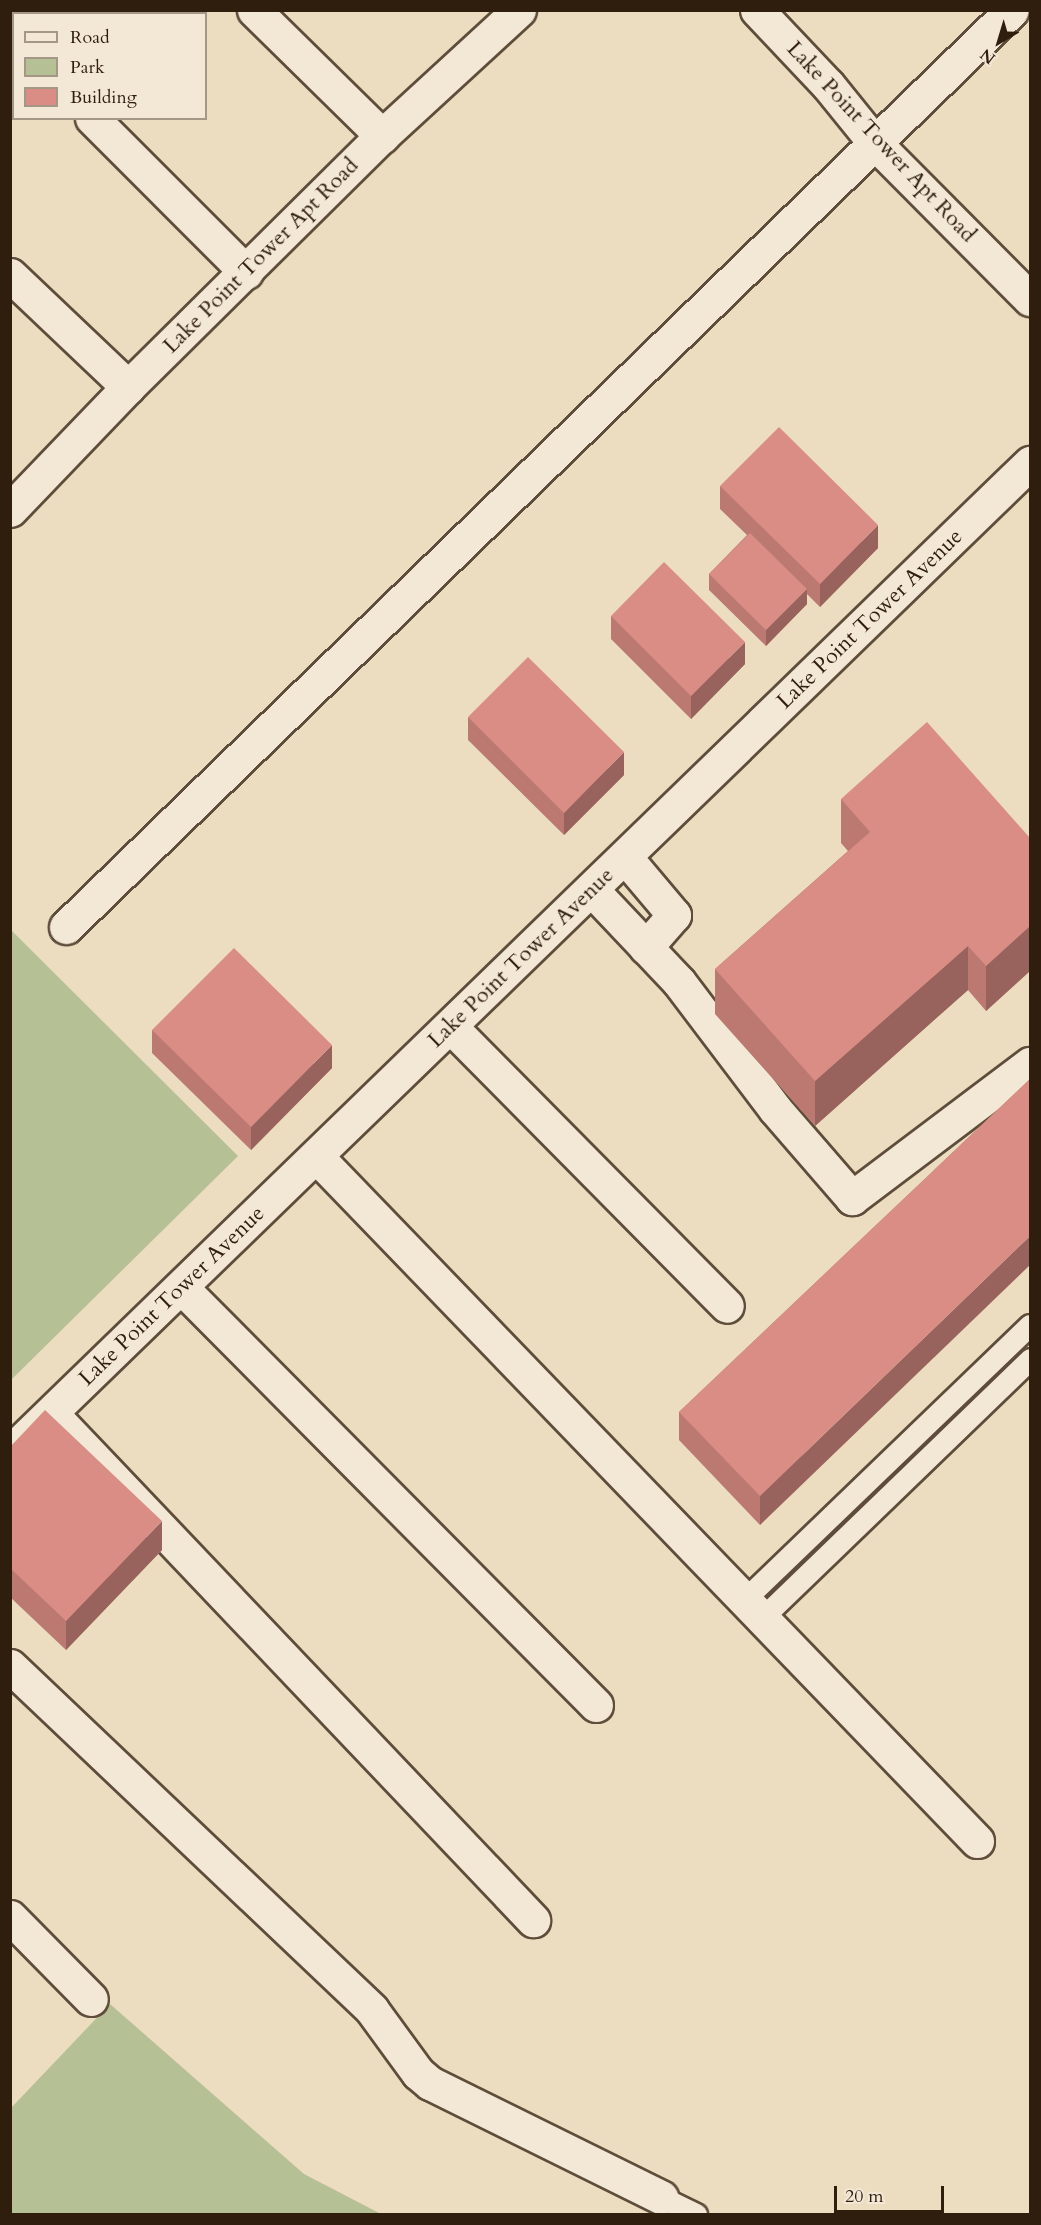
<!DOCTYPE html>
<style>
body{margin:0}
#map{position:relative;width:1041px;height:2225px;overflow:hidden;background:#ecdcc0;font-family:Cardo,serif}
div>[style]{position:absolute}
[style*='--x']{left:calc(var(--x)*1px);top:calc(var(--y)*1px);width:calc(var(--w)*1px);rotate:calc(var(--a)*1deg)}
.green>*{inset:0;background:#b5c195}
.roads{filter:drop-shadow(2px 0 #5e4d3a) drop-shadow(-2px 0 #5e4d3a) drop-shadow(0 2px #5e4d3a) drop-shadow(0 -2px #5e4d3a)}
.service>*{height:21px;margin:-10.5px;padding:0 10.5px;transform-origin:10.5px;border-radius:10.5px;background:#f3e8d6}
.minor>*{height:33px;margin:-16.5px;padding:0 16.5px;transform-origin:16.5px;border-radius:16.5px;background:#f3e8d6}
.tertiary>*{height:33px;margin:-16.5px;padding:0 16.5px;transform-origin:16.5px;border-radius:16.5px;background:#f3e8d6}
.wall>*{inset:0;background:#bb7972}
.shaded-wall>*{inset:0;background:#98635c}
.building>*{inset:0;background:#d98d84}
span{translate:-50% -50%;white-space:nowrap;text-align:center;line-height:1.15;-webkit-text-stroke:6px #f3e8d6;paint-order:stroke}
.street-label{font-size:22px;color:#2f1d0e}
.frame{position:absolute;inset:0;border:12px solid #2f1d0e;pointer-events:none}
.legend{position:absolute;left:12px;top:12px;width:195px;height:108px;box-sizing:border-box;background:#f3e8d6;border:2px solid #a59786;margin:0;padding:8px 10px;list-style:none;font-size:18px;color:#2f1d0e}
.legend li{display:flex;align-items:center;gap:12px;height:30px}
.legend b{width:30px;border:2px solid #a59786}
.north{position:absolute;left:969px;top:12px;width:60px;height:60px;-webkit-text-stroke:4px #f3e8d6;paint-order:stroke;rotate:218deg;font-size:16px;font-weight:700;line-height:24px;text-align:center;color:#2f1d0e}
.north::after{content:'';display:block;margin:auto;width:21px;height:27px;background:#2f1d0e;clip-path:polygon(50% 0,100% 100%,50% 72%,0 100%)}
.scale{position:absolute;left:834px;top:2186px;width:110px;height:27px;box-sizing:border-box;border:3px solid #2f1d0e;border-top:0;padding-left:8px;font-size:18px;line-height:21px;white-space:nowrap;color:#2f1d0e;-webkit-text-stroke:4px #f3e8d6;paint-order:stroke}
</style>
<div id="map">
<div class="green">
<div style="clip-path:polygon(11px 930px,238px 1156px,11px 1380px)"></div>
<div style="clip-path:polygon(110px 2004px,304px 2174px,381px 2214px,11px 2214px,11px 2108px)"></div>
</div>
<div class="roads">
<div class="service">
<div style="--x:745;--y:1599;--w:395;--a:-43.9"></div>
<div style="--x:762;--y:1618;--w:373;--a:-44"></div>
<div style="--x:661;--y:2197;--w:39;--a:26"></div>
</div>
<div class="minor">
<div style="--x:254;--y:10;--w:180;--a:44.5"></div>
<div style="--x:757;--y:10;--w:103;--a:46.6"></div>
<div style="--x:828;--y:85;--w:75;--a:51"></div>
<div style="--x:875;--y:143;--w:220;--a:45.2"></div>
<div style="--x:92;--y:118;--w:218;--a:45"></div>
<div style="--x:10;--y:275;--w:163;--a:43.5"></div>
<div style="--x:10;--y:510;--w:170;--a:-46.2"></div>
<div style="--x:128;--y:387;--w:357;--a:-44.7"></div>
<div style="--x:382;--y:136;--w:186;--a:-42.6"></div>
<div style="--x:625;--y:857;--w:76;--a:49.8"></div>
<div style="--x:674;--y:915;--w:43;--a:131.2"></div>
<div style="--x:592;--y:890;--w:127;--a:46.6"></div>
<div style="--x:679;--y:982;--w:159;--a:52.9"></div>
<div style="--x:775;--y:1109;--w:118;--a:49.1"></div>
<div style="--x:852;--y:1198;--w:223;--a:-37"></div>
<div style="--x:66;--y:927;--w:1317;--a:-44.11"></div>
<div style="--x:451;--y:1027;--w:392;--a:45.3"></div>
<div style="--x:316;--y:1156;--w:952;--a:46.02"></div>
<div style="--x:181;--y:1287;--w:589;--a:45.21"></div>
<div style="--x:51;--y:1413;--w:700;--a:46.45"></div>
<div style="--x:10;--y:1666;--w:499;--a:43.5"></div>
<div style="--x:372;--y:2010;--w:78;--a:53.9"></div>
<div style="--x:418;--y:2073;--w:16;--a:40"></div>
<div style="--x:430;--y:2083;--w:258;--a:26.3"></div>
<div style="--x:10;--y:1917;--w:115;--a:45.4"></div>
</div>
<div class="tertiary">
<div style="--x:10;--y:1452;--w:1421;--a:-44.12"></div>
</div>
</div>
<div class="wall">
<div style="clip-path:polygon(720px 486px,878px 548px,820px 607px,807px 594px,807px 604px,766px 646px,709px 590px,709px 574px,747px 535px,720px 509px)"></div>
<div style="clip-path:polygon(611px 616px,745px 664px,691px 719px,611px 639px)"></div>
<div style="clip-path:polygon(468px 717px,624px 775px,564px 835px,468px 740px)"></div>
<div style="clip-path:polygon(841px 799px,1030px 838px,1030px 971px,986px 1011px,968px 990px,815px 1126px,715px 1014px,715px 969px,848px 851px,841px 843px)"></div>
<div style="clip-path:polygon(152px 1030px,332px 1068px,251px 1150px,152px 1053px)"></div>
<div style="clip-path:polygon(1030px 1079px,760px 1525px,679px 1440px,679px 1412px)"></div>
<div style="clip-path:polygon(10px 1447px,162px 1550px,66px 1650px,10px 1597px)"></div>
</div>
<div class="shaded-wall">
<div style="clip-path:polygon(878px 525px,878px 548px,820px 607px,820px 584px)"></div>
<div style="clip-path:polygon(807px 589px,807px 604px,766px 646px,766px 630px)"></div>
<div style="clip-path:polygon(745px 642px,745px 664px,691px 719px,691px 696px)"></div>
<div style="clip-path:polygon(624px 752px,624px 775px,564px 835px,564px 813px)"></div>
<div style="clip-path:polygon(1030px 926px,1030px 971px,986px 1011px,986px 966px)"></div>
<div style="clip-path:polygon(968px 946px,968px 990px,815px 1126px,815px 1081px)"></div>
<div style="clip-path:polygon(332px 1045px,332px 1068px,251px 1150px,251px 1127px)"></div>
<div style="clip-path:polygon(1030px 1236px,1030px 1265px,760px 1525px,760px 1496px)"></div>
<div style="clip-path:polygon(162px 1521px,162px 1550px,66px 1650px,66px 1621px)"></div>
</div>
<div class="building">
<div style="clip-path:polygon(779px 427px,878px 525px,820px 584px,720px 486px)"></div>
<div style="clip-path:polygon(750px 533px,807px 589px,766px 630px,709px 574px)"></div>
<div style="clip-path:polygon(664px 562px,745px 642px,691px 696px,611px 616px)"></div>
<div style="clip-path:polygon(528px 657px,624px 752px,564px 813px,468px 717px)"></div>
<div style="clip-path:polygon(927px 722px,1030px 838px,1030px 926px,986px 966px,968px 946px,815px 1081px,715px 969px,870px 832px,841px 799px)"></div>
<div style="clip-path:polygon(234px 948px,332px 1045px,251px 1127px,152px 1030px)"></div>
<div style="clip-path:polygon(1030px 1079px,1030px 1236px,760px 1496px,679px 1412px)"></div>
<div style="clip-path:polygon(45px 1410px,162px 1521px,66px 1621px,10px 1568px,10px 1447px)"></div>
</div>
<div class="street-label">
<span style="left:881px;top:142px;rotate:47deg">Lake Point Tower Apt Road</span>
<span style="left:261px;top:256px;rotate:-45deg">Lake Point Tower Apt Road</span>
<span style="left:870px;top:619px;rotate:-44deg">Lake Point Tower Avenue</span>
<span style="left:521px;top:958px;rotate:-44deg">Lake Point Tower Avenue</span>
<span style="left:172px;top:1296px;rotate:-44deg">Lake Point Tower Avenue</span>
</div>
<div class="frame"></div>
<ul class="legend">
<li><b style="height:8px;background:#f3e8d6"></b>Road</li>
<li><b style="height:16px;background:#b5c195"></b>Park</li>
<li><b style="height:16px;background:#d98d84"></b>Building</li>
</ul>
<div class="north">N</div>
<div class="scale">20 m</div>
</div>
